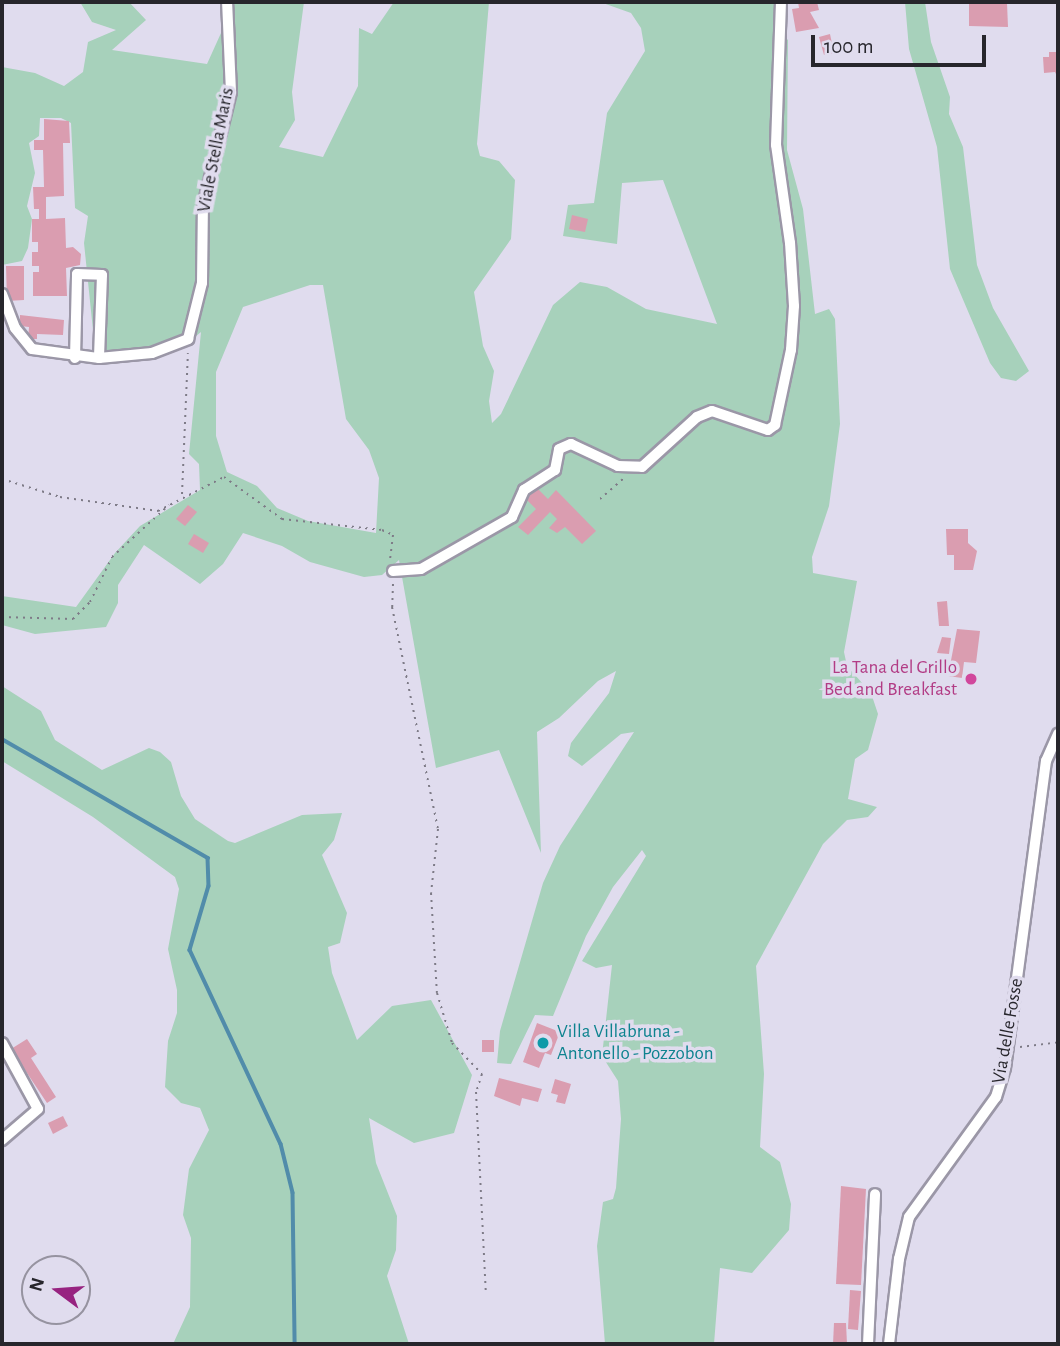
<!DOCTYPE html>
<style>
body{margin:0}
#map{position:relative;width:1060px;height:1346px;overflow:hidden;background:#e0dcee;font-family:"Alegreya Sans",sans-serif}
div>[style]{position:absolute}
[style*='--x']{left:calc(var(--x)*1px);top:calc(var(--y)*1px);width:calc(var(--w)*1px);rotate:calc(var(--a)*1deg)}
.green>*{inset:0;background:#a7d1bb}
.stream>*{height:3.5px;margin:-1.75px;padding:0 1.75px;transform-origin:1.75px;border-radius:1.75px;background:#518caa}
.building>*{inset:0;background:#da9db0}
.path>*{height:2px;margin-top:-1px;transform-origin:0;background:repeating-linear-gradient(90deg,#7e7b87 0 2px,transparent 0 7px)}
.roads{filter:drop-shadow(2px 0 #9b97a7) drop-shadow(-2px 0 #9b97a7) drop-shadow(0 2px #9b97a7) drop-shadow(0 -2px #9b97a7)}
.street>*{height:10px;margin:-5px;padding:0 5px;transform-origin:5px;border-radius:5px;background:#fff}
.dots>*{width:19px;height:19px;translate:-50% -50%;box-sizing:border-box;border:4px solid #e0dcee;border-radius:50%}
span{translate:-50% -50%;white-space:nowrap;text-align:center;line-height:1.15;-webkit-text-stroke:7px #e0dcee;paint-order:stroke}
.street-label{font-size:19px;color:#27262c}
.hotel-label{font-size:19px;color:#b23c85}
.right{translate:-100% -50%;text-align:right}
.culture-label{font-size:19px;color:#0d838f}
.left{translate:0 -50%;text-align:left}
.frame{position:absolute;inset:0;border:4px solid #27262c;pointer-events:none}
.north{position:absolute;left:21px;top:1255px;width:70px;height:70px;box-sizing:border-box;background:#e0dcee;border:2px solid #9693a0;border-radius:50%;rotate:286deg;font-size:19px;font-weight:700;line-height:28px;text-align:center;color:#27262c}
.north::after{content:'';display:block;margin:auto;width:24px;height:32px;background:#972380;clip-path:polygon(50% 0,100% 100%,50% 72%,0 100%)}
.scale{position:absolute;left:811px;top:35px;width:175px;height:32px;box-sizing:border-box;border:4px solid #27262c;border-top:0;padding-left:9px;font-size:21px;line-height:24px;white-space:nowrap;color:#27262c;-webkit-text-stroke:5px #e0dcee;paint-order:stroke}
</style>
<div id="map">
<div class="green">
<div style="clip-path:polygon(evenodd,80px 2px,129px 2px,146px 20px,112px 50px,207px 64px,235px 2px,304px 2px,292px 92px,295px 120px,279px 147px,323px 157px,358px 86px,359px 28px,372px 34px,394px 2px,489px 2px,477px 144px,480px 156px,499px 161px,515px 180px,511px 239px,474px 292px,483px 346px,494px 371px,489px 401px,492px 423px,501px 414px,553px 305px,580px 282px,607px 287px,646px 309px,717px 324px,663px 180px,622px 183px,617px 244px,563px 236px,568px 205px,594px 203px,607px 113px,645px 51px,641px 28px,631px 13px,600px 2px,776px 2px,775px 155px,788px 238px,791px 294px,786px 369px,775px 421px,769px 430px,779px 431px,786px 398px,795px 294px,779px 154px,778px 30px,788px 40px,787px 150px,803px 209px,815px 314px,829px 309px,835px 319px,840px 424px,829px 506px,812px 557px,813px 573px,857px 581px,844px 652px,847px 666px,871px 693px,878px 714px,868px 750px,855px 759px,848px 799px,877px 807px,868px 817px,847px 820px,823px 844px,756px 966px,764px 1074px,760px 1147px,780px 1162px,791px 1204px,789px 1230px,752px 1273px,720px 1268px,714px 1344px,605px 1344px,597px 1246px,603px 1202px,613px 1199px,616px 1188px,621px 1119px,618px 1081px,602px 1056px,612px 965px,596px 968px,582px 961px,646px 856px,642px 850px,613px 887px,586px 936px,553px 1016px,535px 1015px,511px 1064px,497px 1063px,500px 1031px,543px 883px,560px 846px,634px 732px,621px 734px,582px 766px,568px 756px,571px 743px,609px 693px,616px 671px,598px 681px,559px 718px,537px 732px,541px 853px,499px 750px,436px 768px,399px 560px,382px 575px,364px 577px,310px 562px,282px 546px,243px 533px,223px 564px,200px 584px,144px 545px,118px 585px,118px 603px,106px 627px,35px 634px,2px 625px,2px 596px,76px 607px,115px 553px,140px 526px,200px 490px,199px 464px,189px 454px,201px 332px,185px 345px,109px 357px,94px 340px,84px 243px,88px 216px,75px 208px,71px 123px,61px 118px,40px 118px,39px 136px,29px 143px,35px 173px,27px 206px,32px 219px,28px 248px,22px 261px,2px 265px,2px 67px,35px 73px,64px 86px,83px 72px,88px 42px,116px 30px,92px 22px,80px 2px,310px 285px,323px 285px,346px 419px,369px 450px,379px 478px,376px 533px,308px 521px,277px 508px,257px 486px,227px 472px,216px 436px,216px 372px,243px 307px,310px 285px)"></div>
<div style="clip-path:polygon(905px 2px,925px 2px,931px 42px,950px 97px,949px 114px,963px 147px,977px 265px,993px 308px,1029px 371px,1016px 381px,1001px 378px,990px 363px,950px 269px,937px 147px,909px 49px)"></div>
<div style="clip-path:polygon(2px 686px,41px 711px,55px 740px,102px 770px,149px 748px,160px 752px,171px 762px,181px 796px,195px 819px,228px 841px,235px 843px,302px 815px,342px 813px,334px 840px,322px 855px,347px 913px,340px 943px,328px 947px,332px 973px,357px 1040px,392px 1006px,431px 1000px,472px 1075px,454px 1133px,414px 1143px,369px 1118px,376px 1163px,397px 1216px,396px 1250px,387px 1276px,409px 1344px,173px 1344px,190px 1307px,191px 1238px,183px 1215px,189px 1169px,209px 1130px,200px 1108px,181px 1103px,165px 1087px,168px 1041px,177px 1013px,177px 990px,168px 949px,179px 889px,175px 877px,93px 817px,2px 761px)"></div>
</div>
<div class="stream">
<div style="--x:2;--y:739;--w:238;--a:30"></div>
<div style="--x:208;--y:858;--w:28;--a:88"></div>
<div style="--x:209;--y:886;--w:67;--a:106.5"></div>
<div style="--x:190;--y:950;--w:214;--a:64.9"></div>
<div style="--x:281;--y:1144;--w:50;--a:76.2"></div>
<div style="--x:293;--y:1193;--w:151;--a:89.2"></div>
</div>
<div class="building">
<div style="clip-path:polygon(798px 2px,817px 2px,819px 10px,810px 12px,819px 28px,796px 32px,792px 9px,799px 8px)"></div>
<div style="clip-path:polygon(1007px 3px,1008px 27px,969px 26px,969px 4px)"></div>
<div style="clip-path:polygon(830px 34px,834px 53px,824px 55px,819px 37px)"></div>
<div style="clip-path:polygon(1049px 52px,1057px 52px,1058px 78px,1055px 72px,1044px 73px,1043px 57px,1049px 57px)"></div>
<div style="clip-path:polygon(44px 119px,69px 121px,70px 143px,63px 143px,64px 196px,46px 197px,46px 219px,65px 218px,66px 248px,73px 247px,81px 254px,80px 265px,66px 268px,67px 296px,33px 296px,33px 272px,39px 272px,39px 266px,32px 266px,32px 252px,38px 252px,38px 242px,32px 242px,32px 219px,39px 219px,39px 209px,34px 209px,33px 187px,44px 187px,43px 150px,34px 150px,34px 140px,44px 140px)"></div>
<div style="clip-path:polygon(572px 215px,588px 219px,585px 232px,569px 229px)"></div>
<div style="clip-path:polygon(6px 266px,24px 266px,24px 300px,7px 301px)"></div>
<div style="clip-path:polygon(20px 315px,64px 320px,63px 335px,37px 334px,37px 339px,28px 339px,29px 327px,20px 326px)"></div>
<div style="clip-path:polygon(534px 485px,548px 499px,556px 490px,596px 531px,582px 544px,565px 527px,557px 533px,549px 528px,557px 519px,550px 512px,528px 535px,518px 527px,536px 509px,523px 496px)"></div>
<div style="clip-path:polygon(188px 505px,197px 512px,185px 526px,176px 519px)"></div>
<div style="clip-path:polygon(946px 529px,968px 529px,968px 543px,977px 551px,973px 570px,954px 570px,954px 555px,947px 555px)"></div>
<div style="clip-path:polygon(194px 534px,209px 543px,203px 553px,188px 544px)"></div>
<div style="clip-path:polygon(947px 601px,949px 626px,939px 626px,937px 602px)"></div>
<div style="clip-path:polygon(957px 629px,980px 631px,976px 663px,964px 662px,962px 678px,948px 676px)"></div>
<div style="clip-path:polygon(942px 637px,951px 638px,949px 654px,937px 653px)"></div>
<div style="clip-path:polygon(537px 1023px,560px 1032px,551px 1055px,545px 1053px,539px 1068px,523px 1062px)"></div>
<div style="clip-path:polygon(27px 1039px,37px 1054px,31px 1058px,56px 1097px,47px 1103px,11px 1049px)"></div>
<div style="clip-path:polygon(482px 1040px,494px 1040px,494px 1052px,482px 1052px)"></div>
<div style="clip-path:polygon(499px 1078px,542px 1089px,538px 1102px,522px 1098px,520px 1106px,494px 1096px)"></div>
<div style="clip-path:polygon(555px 1079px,571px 1084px,565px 1104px,556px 1102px,558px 1095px,551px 1093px)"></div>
<div style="clip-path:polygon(63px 1116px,68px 1126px,53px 1134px,48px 1123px)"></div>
<div style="clip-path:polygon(841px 1186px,866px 1189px,861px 1285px,836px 1284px)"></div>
<div style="clip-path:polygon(850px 1290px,861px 1291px,858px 1330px,848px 1329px)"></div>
<div style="clip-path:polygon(834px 1323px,846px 1323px,847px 1344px,833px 1344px)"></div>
</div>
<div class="path">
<div style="--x:2;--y:479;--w:61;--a:17.2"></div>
<div style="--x:60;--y:497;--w:99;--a:8.1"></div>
<div style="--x:158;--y:511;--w:74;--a:-27.3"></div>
<div style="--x:224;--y:477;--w:72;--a:35.9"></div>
<div style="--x:282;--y:519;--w:101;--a:6.3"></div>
<div style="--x:382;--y:530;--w:12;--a:24"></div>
<div style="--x:393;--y:535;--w:24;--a:97"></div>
<div style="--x:182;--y:494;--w:141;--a:-87.6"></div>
<div style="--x:600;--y:499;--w:33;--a:-41"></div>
<div style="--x:393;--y:584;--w:23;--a:92"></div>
<div style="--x:392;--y:607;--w:227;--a:78.3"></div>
<div style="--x:438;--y:829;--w:64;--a:96.2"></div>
<div style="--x:431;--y:893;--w:100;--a:86.6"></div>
<div style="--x:437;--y:993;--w:52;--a:73.3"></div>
<div style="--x:452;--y:1043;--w:43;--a:45.9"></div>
<div style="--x:482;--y:1074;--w:19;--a:108"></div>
<div style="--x:476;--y:1092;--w:201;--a:87.2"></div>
<div style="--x:2;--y:617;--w:71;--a:1.6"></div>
<div style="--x:73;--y:619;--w:24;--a:-45"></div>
<div style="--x:90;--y:602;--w:50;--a:-63.9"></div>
<div style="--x:112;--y:557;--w:77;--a:-42.4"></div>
<div style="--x:1020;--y:1047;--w:38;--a:-7"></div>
</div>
<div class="roads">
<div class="street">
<div style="--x:2;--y:294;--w:36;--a:69"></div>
<div style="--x:15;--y:328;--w:27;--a:51"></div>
<div style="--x:32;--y:349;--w:68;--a:7.7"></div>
<div style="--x:99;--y:358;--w:53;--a:-5.4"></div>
<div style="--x:152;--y:353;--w:39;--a:-21"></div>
<div style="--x:188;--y:339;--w:58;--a:-76"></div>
<div style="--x:202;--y:283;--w:77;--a:-89.3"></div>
<div style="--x:203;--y:206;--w:117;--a:-76.2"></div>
<div style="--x:231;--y:92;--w:90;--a:-92.5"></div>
<div style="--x:75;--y:358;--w:84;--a:-88.6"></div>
<div style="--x:77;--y:274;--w:25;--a:2"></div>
<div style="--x:102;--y:275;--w:83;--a:92.1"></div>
<div style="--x:393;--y:571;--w:28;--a:-4"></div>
<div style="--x:421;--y:569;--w:105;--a:-29.7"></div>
<div style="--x:512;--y:517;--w:30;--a:-66"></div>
<div style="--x:524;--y:490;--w:37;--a:-33"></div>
<div style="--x:555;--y:470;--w:21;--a:-79"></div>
<div style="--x:559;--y:449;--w:13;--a:-23"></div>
<div style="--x:571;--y:444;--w:52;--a:25.1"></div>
<div style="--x:618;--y:466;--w:24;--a:2"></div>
<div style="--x:642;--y:467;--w:74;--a:-42.3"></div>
<div style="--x:697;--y:417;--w:16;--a:-22"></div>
<div style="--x:712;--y:411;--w:59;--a:18.7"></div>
<div style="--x:768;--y:430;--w:9;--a:-36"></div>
<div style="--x:775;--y:425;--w:77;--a:-78"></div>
<div style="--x:791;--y:350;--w:44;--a:-86.1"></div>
<div style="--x:794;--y:306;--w:63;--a:-93.6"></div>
<div style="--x:790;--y:243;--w:99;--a:-98.1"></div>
<div style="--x:776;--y:145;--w:143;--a:-88"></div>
<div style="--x:2;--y:1043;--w:75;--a:61.4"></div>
<div style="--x:38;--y:1109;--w:48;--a:139.3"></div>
<div style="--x:868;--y:1344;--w:150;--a:-87.3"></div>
<div style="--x:889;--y:1344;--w:86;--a:-83.3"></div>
<div style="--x:899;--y:1259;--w:43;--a:-76.6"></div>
<div style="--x:909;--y:1217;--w:148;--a:-54.1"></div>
<div style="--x:996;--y:1097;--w:30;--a:-73"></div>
<div style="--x:1005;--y:1068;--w:310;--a:-82.4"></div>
<div style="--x:1046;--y:761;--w:30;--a:-66"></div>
</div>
</div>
<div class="dots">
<div style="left:971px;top:679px;background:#d1479c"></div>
<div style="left:543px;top:1043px;background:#0f9aa8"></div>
</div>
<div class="street-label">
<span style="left:216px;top:150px;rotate:-79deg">Viale Stella Maris</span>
<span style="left:1008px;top:1031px;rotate:-80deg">Via delle Fosse</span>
</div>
<div class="hotel-label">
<span class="right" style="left:957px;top:679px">La Tana del Grillo<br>Bed and Breakfast</span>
</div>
<div class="culture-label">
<span class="left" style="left:557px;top:1043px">Villa Villabruna -<br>Antonello - Pozzobon</span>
</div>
<div class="frame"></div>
<div class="north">N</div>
<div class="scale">100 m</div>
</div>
